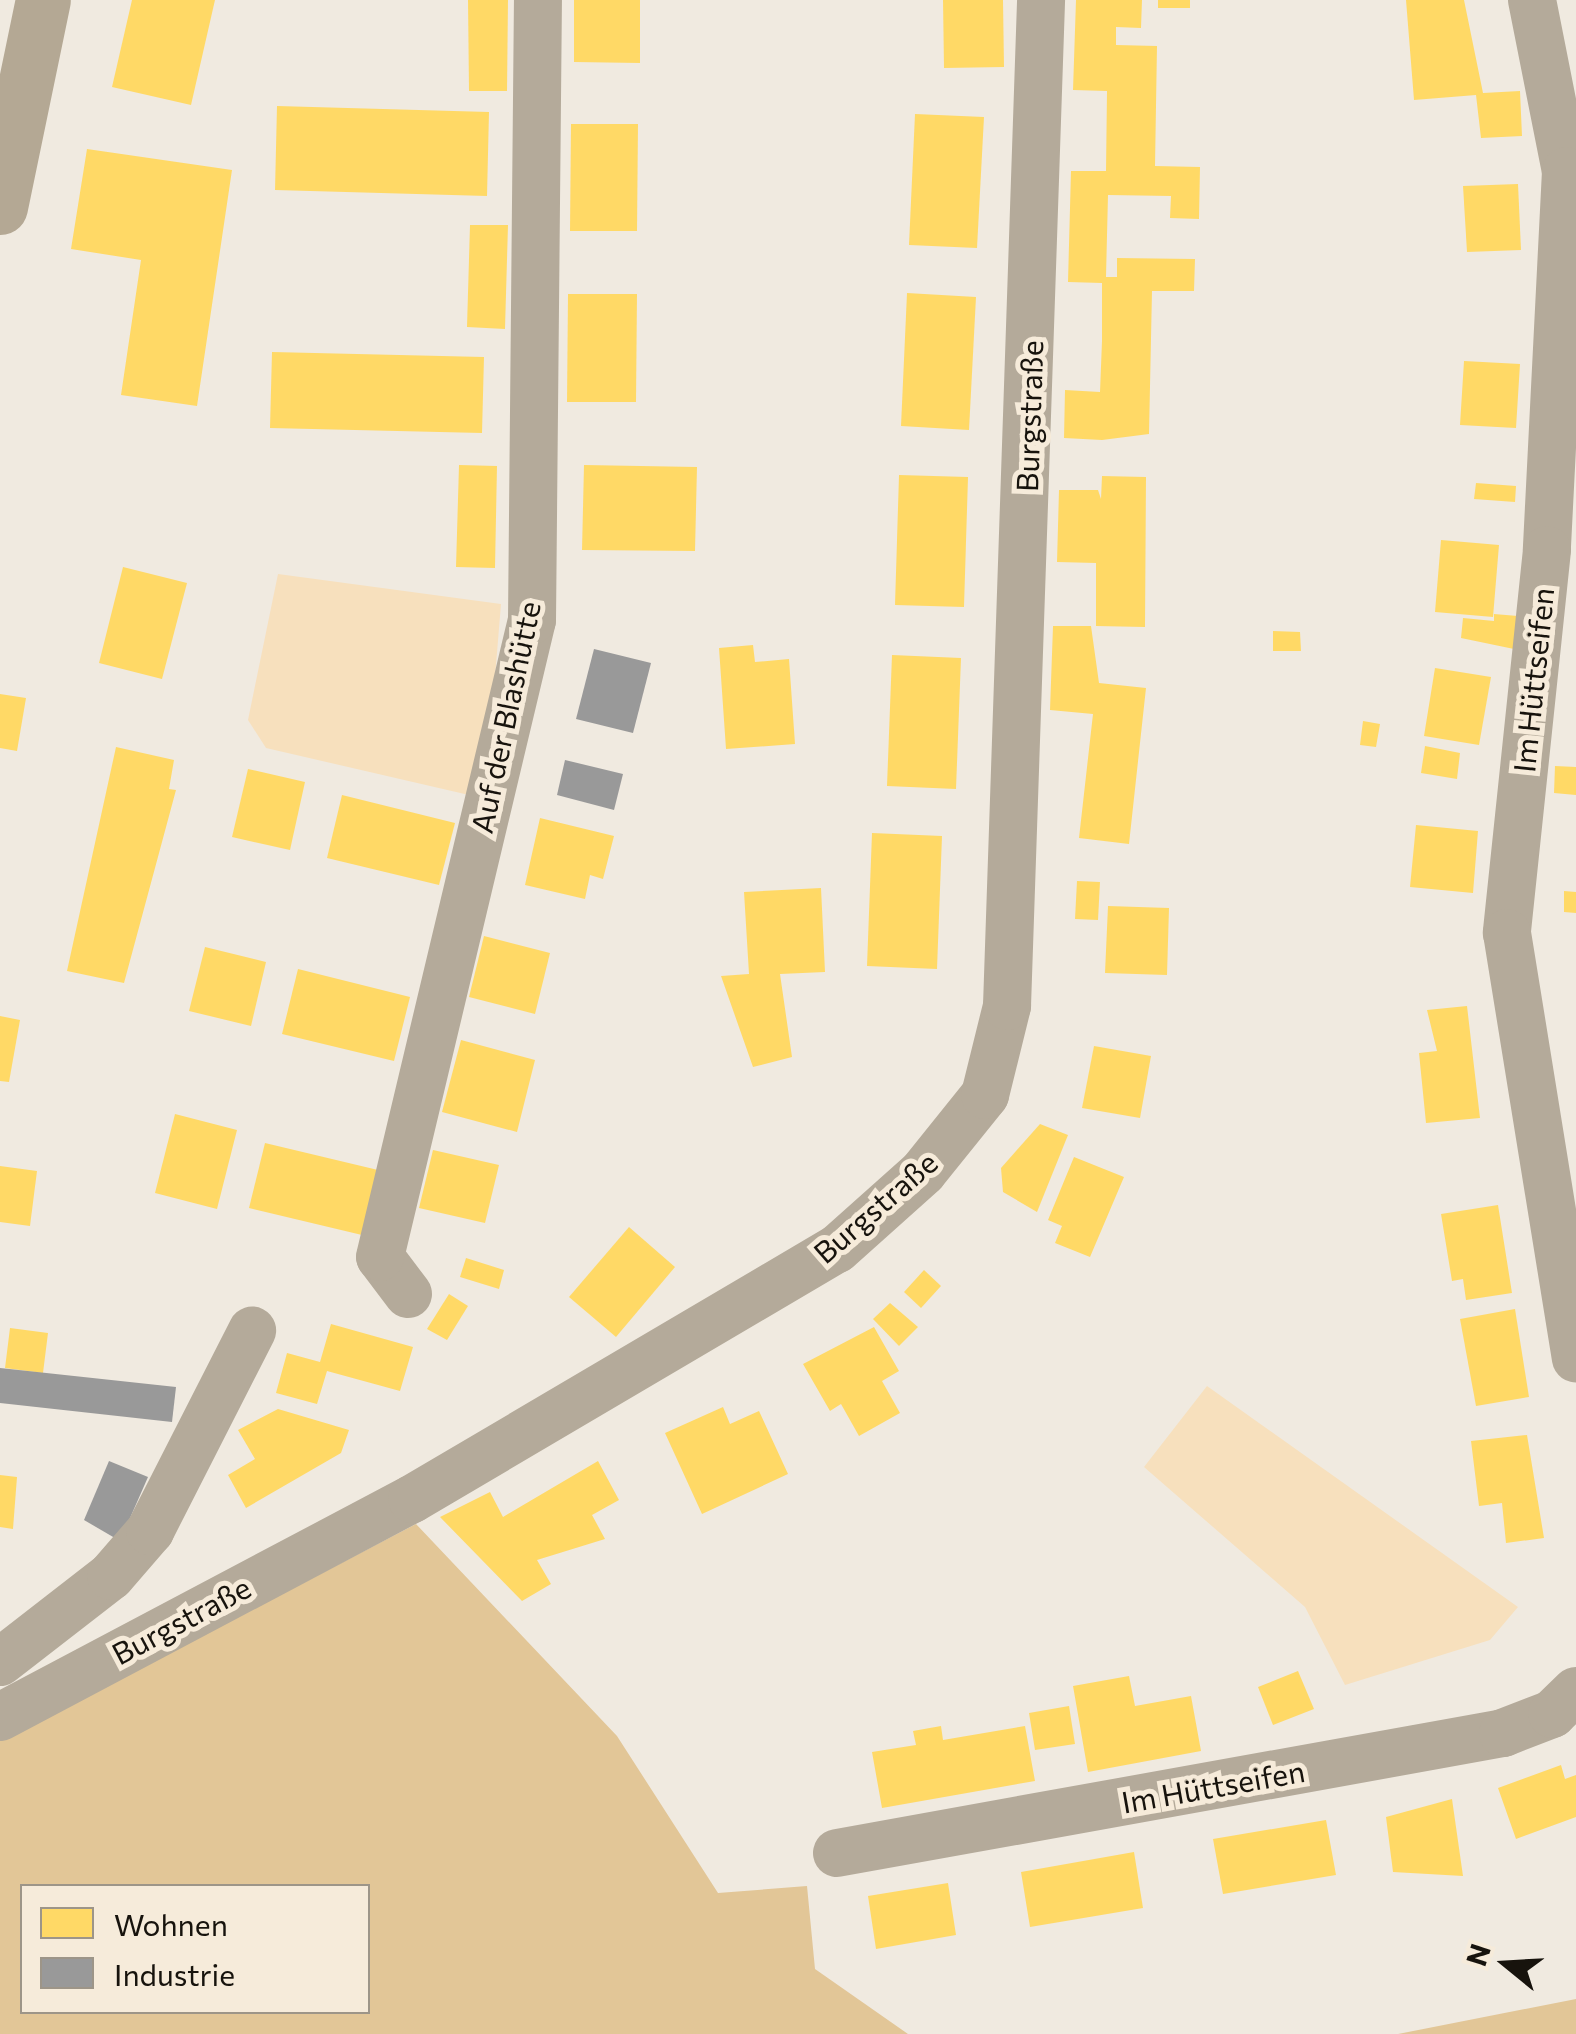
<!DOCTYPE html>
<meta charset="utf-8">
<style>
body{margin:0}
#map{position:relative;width:1576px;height:2034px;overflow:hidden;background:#f0eae0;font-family:Commissioner,sans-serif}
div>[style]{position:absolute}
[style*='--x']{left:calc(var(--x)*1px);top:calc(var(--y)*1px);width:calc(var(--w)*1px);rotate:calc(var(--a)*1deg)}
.green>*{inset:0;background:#f7e0bd}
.forest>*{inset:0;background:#e2c697}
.homes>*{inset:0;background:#ffd966}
.industry>*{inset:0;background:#999}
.street>*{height:48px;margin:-24px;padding:0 24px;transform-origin:24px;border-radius:24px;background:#b4aa9a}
.secondary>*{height:55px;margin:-27.5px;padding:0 27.5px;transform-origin:27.5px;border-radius:27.5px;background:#b4a894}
span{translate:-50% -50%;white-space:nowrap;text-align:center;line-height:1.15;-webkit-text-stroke:10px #f6ebda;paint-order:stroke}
.street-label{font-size:30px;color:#17130d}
.legend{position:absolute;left:20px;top:1884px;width:350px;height:130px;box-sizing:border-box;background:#f6ebda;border:2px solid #9d9588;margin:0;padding:12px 18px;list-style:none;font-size:30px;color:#17130d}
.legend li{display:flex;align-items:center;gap:20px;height:50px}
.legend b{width:50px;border:2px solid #9d9588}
.north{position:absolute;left:1456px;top:1914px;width:100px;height:100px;-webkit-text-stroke:8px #f6ebda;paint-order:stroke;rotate:288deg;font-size:28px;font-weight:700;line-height:40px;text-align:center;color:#17130d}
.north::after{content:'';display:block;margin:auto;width:35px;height:45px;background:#17130d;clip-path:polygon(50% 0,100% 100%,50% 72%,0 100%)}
</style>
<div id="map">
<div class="green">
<div style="clip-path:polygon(278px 574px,501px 604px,494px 689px,469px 795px,266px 748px,248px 720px)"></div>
<div style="clip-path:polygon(1207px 1386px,1518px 1607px,1490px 1640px,1345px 1685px,1305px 1607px,1144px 1467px)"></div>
</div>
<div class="forest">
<div style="clip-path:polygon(evenodd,416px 1524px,617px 1736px,718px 1893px,807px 1886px,815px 1969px,908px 2034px,0 2034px,0 1741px,416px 1524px,22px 1886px,368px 1886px,368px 2012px,22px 2012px,22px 1886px)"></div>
<div style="clip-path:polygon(1576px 1999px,1576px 2034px,1398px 2034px)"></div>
</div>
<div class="homes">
<div style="clip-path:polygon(132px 0,215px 0,191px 105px,112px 87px)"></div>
<div style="clip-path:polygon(468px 0,508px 0,507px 91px,469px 91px)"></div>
<div style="clip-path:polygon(574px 0,640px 0,640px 63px,574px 62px)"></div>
<div style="clip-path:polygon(943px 0,1003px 0,1004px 67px,944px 68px)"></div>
<div style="clip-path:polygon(1076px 0,1142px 0,1141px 28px,1116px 27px,1116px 45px,1157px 46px,1155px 166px,1200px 167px,1199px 219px,1170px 218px,1171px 196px,1108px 195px,1106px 277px,1117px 277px,1117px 258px,1195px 259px,1194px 291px,1152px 291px,1149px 434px,1102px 440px,1064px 438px,1065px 390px,1100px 392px,1102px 341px,1102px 283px,1068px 282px,1071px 171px,1106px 171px,1107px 91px,1073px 90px)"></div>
<div style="clip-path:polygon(1158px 0,1190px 0,1190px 8px,1158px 8px)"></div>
<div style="clip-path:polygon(1406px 0,1464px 0,1483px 93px,1520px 91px,1522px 136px,1481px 138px,1476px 95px,1414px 100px)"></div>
<div style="clip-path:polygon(277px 106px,489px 112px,487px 196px,275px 190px)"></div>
<div style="clip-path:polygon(915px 114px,984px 117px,977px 248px,909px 245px)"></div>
<div style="clip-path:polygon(571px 124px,638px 124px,637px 231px,570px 231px)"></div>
<div style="clip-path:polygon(87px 149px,232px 170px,197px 406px,121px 395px,141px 260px,71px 249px)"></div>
<div style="clip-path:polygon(1518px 184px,1521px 250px,1467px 252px,1463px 186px)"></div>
<div style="clip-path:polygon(470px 225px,508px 225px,505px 329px,467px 327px)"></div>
<div style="clip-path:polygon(907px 293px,976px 297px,969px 430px,901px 426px)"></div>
<div style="clip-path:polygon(568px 294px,637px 294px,636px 402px,567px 402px)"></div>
<div style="clip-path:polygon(272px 352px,484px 357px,482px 433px,270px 428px)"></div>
<div style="clip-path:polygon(1464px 361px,1520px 364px,1516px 428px,1460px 425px)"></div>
<div style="clip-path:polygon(459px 465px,497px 466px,495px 568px,456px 567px)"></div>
<div style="clip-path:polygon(584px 465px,697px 467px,695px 551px,582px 550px)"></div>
<div style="clip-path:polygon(899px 475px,968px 477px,964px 607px,895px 605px)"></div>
<div style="clip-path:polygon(1102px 476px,1146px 477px,1145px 627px,1096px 626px,1096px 563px,1057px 562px,1059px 490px,1098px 490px,1101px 499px)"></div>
<div style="clip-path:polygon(1476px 483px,1516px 486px,1515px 502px,1474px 499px)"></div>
<div style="clip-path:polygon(1441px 540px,1499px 545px,1493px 617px,1435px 612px)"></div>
<div style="clip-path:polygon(123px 567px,187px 583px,162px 679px,99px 663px)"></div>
<div style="clip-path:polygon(1494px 614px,1518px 616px,1514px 649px,1461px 638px,1463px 618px,1494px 621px)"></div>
<div style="clip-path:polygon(1053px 626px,1091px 626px,1099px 683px,1146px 688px,1129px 844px,1079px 838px,1093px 714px,1050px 710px)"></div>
<div style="clip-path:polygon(1273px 631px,1300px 632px,1301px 651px,1273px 651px)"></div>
<div style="clip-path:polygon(753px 645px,755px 662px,789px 659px,795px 744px,726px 749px,719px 648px)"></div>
<div style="clip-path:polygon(892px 655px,961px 658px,956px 789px,887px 786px)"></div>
<div style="clip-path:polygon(1435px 668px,1491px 677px,1479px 745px,1424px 736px)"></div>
<div style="clip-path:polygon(0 694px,26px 698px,17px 751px,0 748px)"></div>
<div style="clip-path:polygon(1363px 721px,1380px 724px,1376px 747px,1360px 745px)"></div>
<div style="clip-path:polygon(1425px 746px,1460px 753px,1457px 779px,1421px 773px)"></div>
<div style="clip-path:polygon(116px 747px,174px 760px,169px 789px,176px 790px,124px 983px,67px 971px)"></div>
<div style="clip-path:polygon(1555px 766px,1576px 767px,1576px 795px,1554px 793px)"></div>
<div style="clip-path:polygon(248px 769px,305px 782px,290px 850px,232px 837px)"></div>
<div style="clip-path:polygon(342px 795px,455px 823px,439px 885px,327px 858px)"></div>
<div style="clip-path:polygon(540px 818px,614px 836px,603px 879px,590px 875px,585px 899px,525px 885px)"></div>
<div style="clip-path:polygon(1416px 825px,1478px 831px,1473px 893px,1410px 887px)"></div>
<div style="clip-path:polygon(872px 833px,942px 836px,937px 969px,867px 966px)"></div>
<div style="clip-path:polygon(1077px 881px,1100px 882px,1098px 920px,1075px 919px)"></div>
<div style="clip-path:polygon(821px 888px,825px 972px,780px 974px,792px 1057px,753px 1067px,721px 976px,749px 974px,744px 892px)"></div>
<div style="clip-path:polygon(1564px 891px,1576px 892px,1576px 913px,1564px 912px)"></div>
<div style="clip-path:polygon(1108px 906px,1169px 908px,1167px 975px,1105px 973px)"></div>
<div style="clip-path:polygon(484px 936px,550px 953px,535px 1014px,469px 997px)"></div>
<div style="clip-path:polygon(205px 947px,266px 962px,251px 1026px,189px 1011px)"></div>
<div style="clip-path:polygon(298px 969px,410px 997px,394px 1061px,282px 1034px)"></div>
<div style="clip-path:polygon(1467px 1006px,1480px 1118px,1426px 1123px,1419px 1053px,1437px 1051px,1427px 1010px)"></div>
<div style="clip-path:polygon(0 1016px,20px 1020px,9px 1082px,0 1081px)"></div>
<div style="clip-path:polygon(461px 1040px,535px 1060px,517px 1132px,442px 1112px)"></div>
<div style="clip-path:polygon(1094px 1046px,1151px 1056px,1140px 1118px,1082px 1108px)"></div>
<div style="clip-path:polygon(175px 1114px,237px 1130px,217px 1209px,155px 1193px)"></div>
<div style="clip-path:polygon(1040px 1124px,1068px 1135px,1037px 1212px,1003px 1192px,1001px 1168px)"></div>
<div style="clip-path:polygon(265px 1143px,378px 1170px,362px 1235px,249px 1208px)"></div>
<div style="clip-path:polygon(433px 1150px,499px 1165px,485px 1223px,419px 1208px)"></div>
<div style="clip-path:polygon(1074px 1157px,1124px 1177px,1090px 1257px,1055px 1243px,1062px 1226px,1048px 1220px)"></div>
<div style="clip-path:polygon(0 1166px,37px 1171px,30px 1226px,0 1222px)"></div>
<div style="clip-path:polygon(1498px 1205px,1512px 1293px,1466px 1300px,1463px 1279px,1452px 1281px,1441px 1214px)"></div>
<div style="clip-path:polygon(629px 1227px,675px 1267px,616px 1337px,569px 1297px)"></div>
<div style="clip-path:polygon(466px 1258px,504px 1270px,499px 1289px,460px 1277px)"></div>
<div style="clip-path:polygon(924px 1270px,941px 1286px,921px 1308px,904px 1292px)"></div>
<div style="clip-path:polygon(449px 1294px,468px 1306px,447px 1340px,427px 1329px)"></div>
<div style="clip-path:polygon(890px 1303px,918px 1327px,899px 1346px,873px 1319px)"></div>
<div style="clip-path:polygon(1515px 1309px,1529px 1397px,1476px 1406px,1460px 1319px)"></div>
<div style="clip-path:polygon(331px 1324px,413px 1347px,400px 1391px,327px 1371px,317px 1404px,276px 1393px,287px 1353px,320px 1362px)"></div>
<div style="clip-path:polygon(874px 1327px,899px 1371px,882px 1381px,900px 1413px,859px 1436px,841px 1404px,830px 1411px,803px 1364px)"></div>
<div style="clip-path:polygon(10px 1328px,48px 1333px,43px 1373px,5px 1368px)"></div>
<div style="clip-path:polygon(723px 1407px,730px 1424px,759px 1411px,788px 1474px,702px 1514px,665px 1433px)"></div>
<div style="clip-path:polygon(278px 1409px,349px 1430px,341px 1453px,246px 1508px,228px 1475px,255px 1459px,238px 1430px)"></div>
<div style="clip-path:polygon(1527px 1435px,1544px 1538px,1506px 1543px,1502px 1503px,1479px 1506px,1471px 1441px)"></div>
<div style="clip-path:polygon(598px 1461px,619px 1500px,592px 1515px,605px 1539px,537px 1560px,551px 1584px,522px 1601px,440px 1517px,490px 1492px,503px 1517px)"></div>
<div style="clip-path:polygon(0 1475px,17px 1477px,13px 1529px,0 1527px)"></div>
<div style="clip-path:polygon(1298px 1671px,1314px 1709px,1273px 1725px,1258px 1687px)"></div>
<div style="clip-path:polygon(1129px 1676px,1135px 1706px,1191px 1696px,1201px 1751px,1088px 1772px,1073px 1686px)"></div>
<div style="clip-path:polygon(1069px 1706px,1075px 1744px,1035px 1750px,1029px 1713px)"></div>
<div style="clip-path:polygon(941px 1726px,943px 1740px,1025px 1726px,1035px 1781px,882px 1808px,872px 1752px,916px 1745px,913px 1731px)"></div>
<div style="clip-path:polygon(1561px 1765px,1565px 1779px,1576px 1775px,1576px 1817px,1516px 1839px,1498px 1788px)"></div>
<div style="clip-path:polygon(1452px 1799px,1463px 1876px,1393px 1872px,1386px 1817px)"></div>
<div style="clip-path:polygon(1326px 1820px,1336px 1875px,1223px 1894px,1213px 1839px)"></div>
<div style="clip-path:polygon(1134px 1852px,1143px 1908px,1030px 1927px,1021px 1872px)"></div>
<div style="clip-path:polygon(948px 1883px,956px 1935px,876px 1949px,868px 1896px)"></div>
</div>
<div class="industry">
<div style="clip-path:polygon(594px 649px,651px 663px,633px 733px,576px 719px)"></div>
<div style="clip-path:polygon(565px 760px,623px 774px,614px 810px,557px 795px)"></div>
<div style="clip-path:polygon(0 1368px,176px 1387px,172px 1422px,0 1403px)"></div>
<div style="clip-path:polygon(109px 1461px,148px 1477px,120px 1541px,84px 1520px)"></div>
</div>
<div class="street">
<div style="--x:1532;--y:0;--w:174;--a:78.8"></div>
<div style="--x:1566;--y:171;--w:379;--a:92.9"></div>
<div style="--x:1547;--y:550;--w:385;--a:96"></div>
<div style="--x:1507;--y:933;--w:431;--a:80.8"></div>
<div style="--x:408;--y:1294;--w:46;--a:-127.1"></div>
<div style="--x:380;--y:1257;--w:655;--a:-76.58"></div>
<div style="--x:532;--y:620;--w:620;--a:-89.45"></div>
<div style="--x:0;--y:1662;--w:140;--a:-37.8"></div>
<div style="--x:111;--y:1576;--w:60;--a:-49.1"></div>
<div style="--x:150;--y:1531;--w:225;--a:-63"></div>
<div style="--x:0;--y:1717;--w:466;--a:-27.9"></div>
<div style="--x:412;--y:1499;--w:493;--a:-30.5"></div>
<div style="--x:837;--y:1249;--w:115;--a:-41.8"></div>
<div style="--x:923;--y:1172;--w:99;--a:-51.2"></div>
<div style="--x:985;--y:1095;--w:92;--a:-76.1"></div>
<div style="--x:1007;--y:1006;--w:1007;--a:-88.06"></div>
<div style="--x:837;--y:1853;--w:677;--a:-10.21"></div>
<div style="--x:1503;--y:1733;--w:53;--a:-21.2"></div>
<div style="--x:1552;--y:1714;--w:33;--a:-44"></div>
</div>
<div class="secondary">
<div style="--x:0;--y:207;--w:211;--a:-78.3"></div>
</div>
<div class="street-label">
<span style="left:1029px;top:416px;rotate:-88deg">Burgstraße</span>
<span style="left:1533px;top:680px;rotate:-84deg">Im Hüttseifen</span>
<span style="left:505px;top:717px;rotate:-78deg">Auf der Blashütte</span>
<span style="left:875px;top:1207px;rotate:-41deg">Burgstraße</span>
<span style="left:181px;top:1620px;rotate:-28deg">Burgstraße</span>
<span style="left:1213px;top:1786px;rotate:-10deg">Im Hüttseifen</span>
</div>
<ul class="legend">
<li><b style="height:28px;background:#ffd966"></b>Wohnen</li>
<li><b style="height:28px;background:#999"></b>Industrie</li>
</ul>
<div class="north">N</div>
</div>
